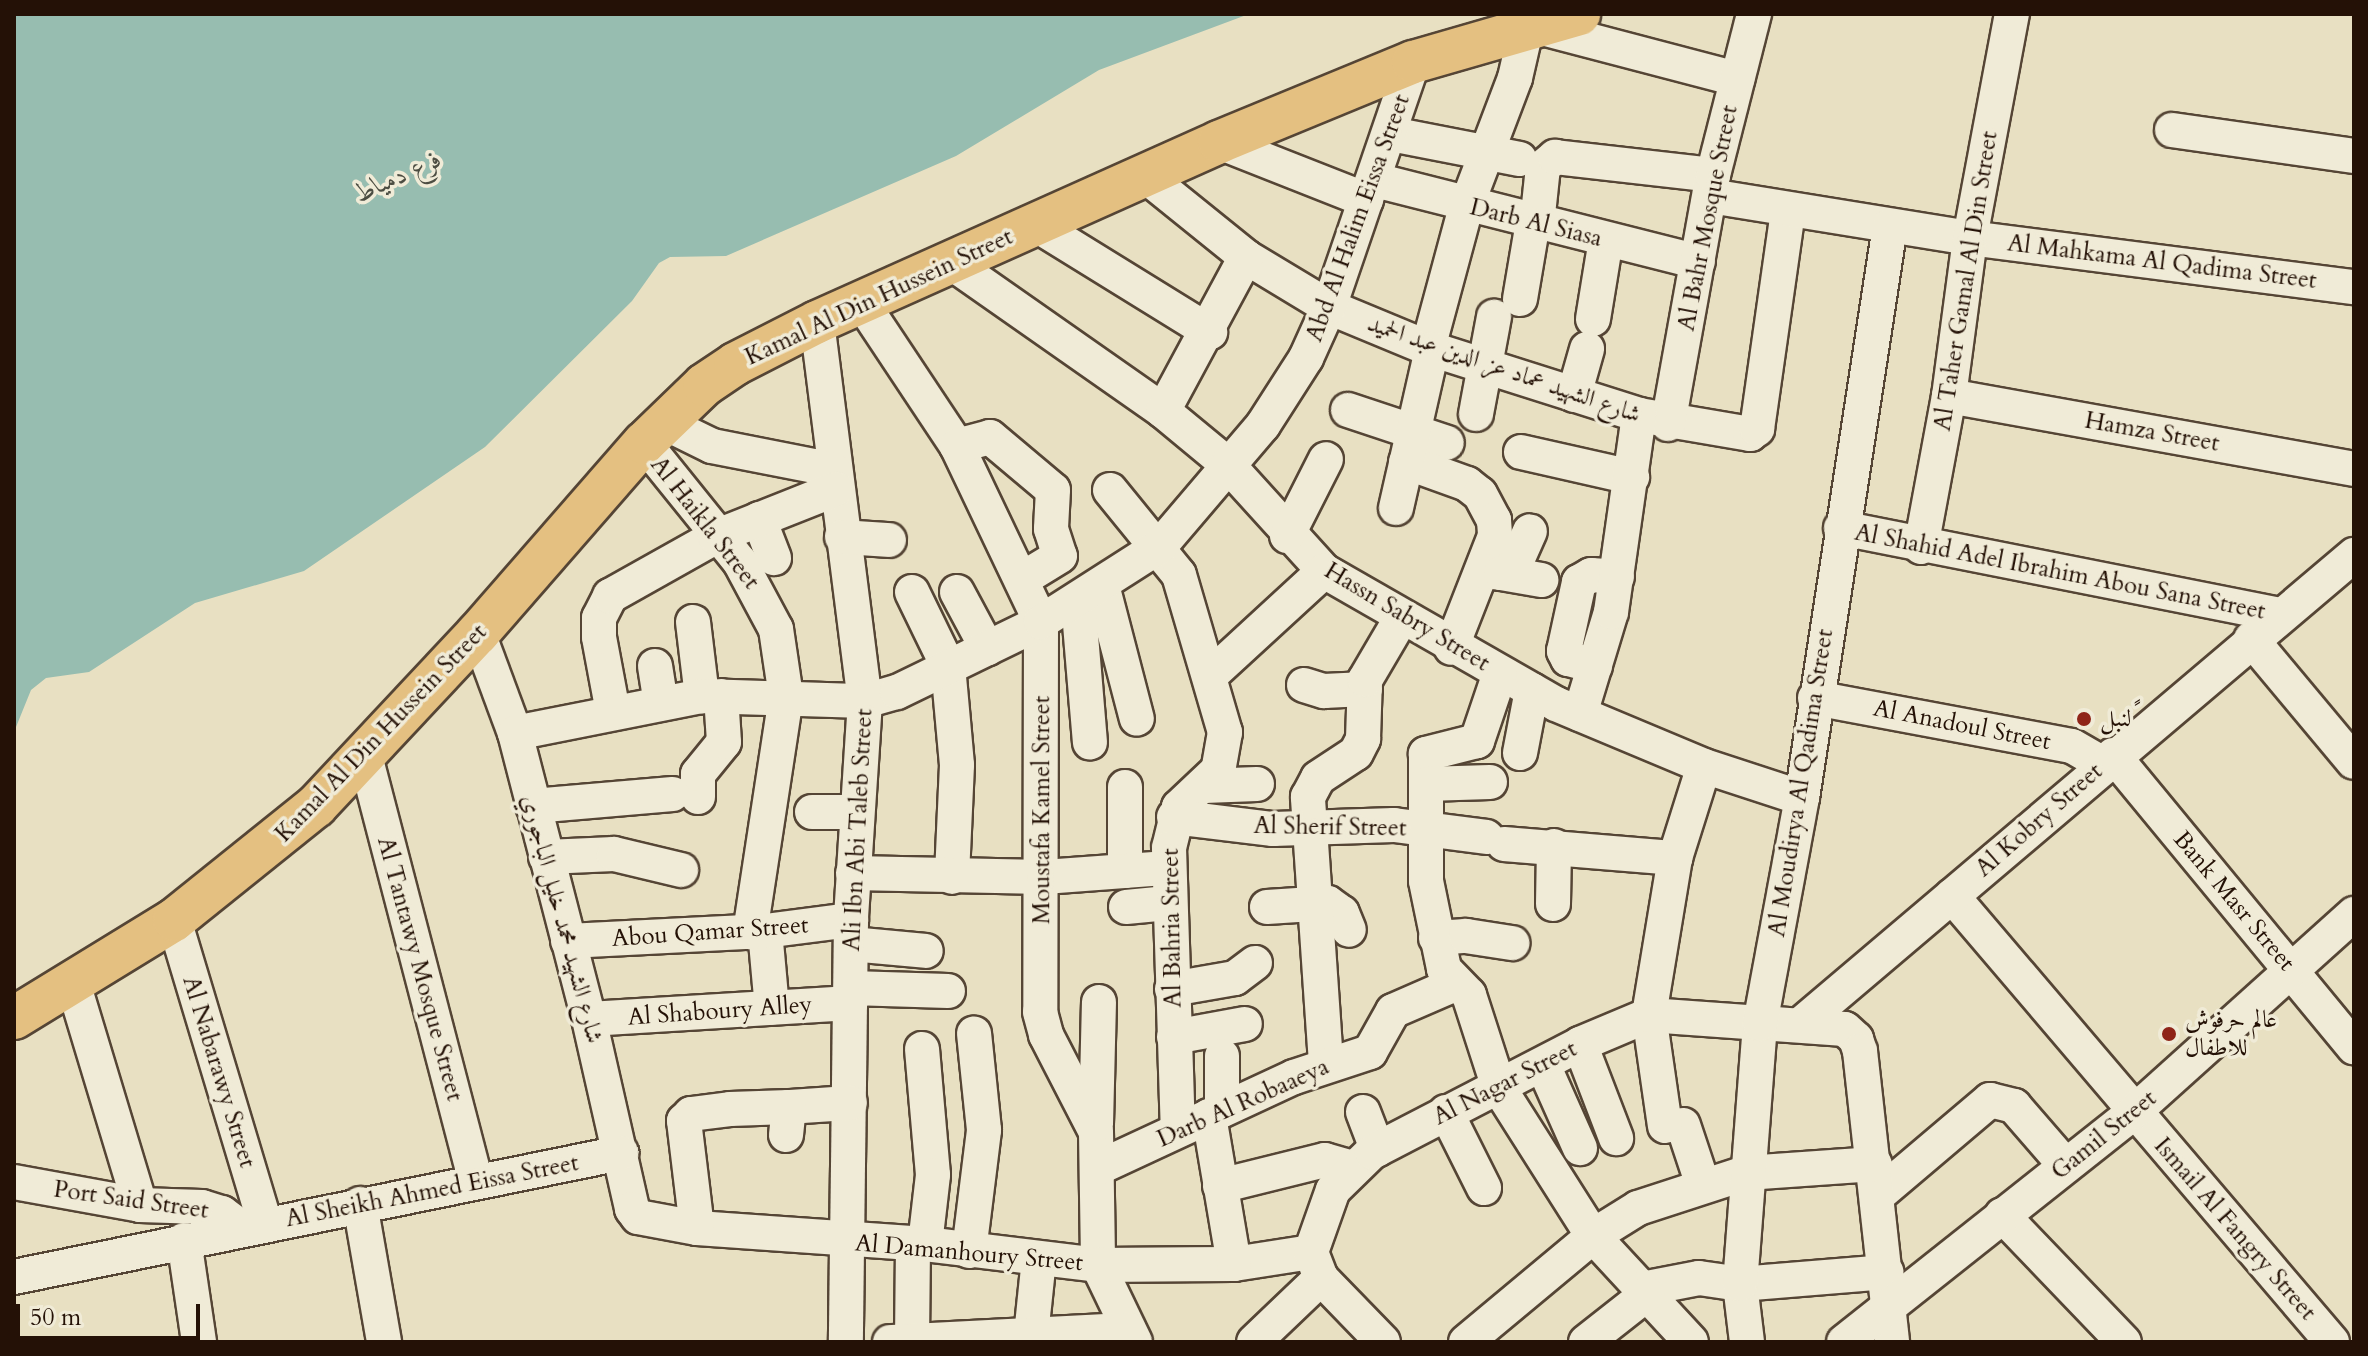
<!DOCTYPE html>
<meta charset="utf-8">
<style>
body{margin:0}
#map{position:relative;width:2368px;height:1356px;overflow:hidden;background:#e8e0c2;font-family:Cardo,Amiri,serif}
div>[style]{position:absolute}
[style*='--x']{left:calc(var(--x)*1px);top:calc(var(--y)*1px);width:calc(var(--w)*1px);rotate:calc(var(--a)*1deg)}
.water>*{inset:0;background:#97bdb0}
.roads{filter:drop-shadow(2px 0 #554535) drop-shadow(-2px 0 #554535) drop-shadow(0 2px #554535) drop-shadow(0 -2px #554535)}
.minor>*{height:34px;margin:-17px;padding:0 17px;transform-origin:17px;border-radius:17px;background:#f0ebd7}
.major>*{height:42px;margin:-21px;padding:0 21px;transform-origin:21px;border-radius:21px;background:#e4c081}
.dots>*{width:22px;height:22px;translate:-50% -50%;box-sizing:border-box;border:4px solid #f0ebd7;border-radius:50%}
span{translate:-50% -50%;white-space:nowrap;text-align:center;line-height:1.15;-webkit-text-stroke:7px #f0ebd7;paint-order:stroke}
.street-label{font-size:24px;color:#241106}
.poi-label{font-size:24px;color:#241106}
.left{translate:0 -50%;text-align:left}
.water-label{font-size:26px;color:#4c4d42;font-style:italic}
.frame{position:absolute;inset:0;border:16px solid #241106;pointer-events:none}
.scale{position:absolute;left:16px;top:1304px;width:184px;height:36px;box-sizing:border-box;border:4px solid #241106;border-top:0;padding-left:10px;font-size:24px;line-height:28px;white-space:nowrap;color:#241106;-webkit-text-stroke:6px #f0ebd7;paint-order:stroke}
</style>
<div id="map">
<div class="water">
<div style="clip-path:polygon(14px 14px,1249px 14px,1099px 70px,956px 156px,726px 256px,670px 257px,659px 263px,632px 301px,485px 447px,304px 571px,195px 603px,89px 672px,46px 678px,31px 690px,14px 732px)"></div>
</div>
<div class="roads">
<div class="minor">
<div style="--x:1535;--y:26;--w:209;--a:14.7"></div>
<div style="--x:2172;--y:130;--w:184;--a:8.1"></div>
<div style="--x:1391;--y:134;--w:131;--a:11"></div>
<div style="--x:1219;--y:142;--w:158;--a:21.5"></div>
<div style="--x:1147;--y:177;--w:127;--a:38.9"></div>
<div style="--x:1246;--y:257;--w:97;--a:31.1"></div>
<div style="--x:1329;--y:307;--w:107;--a:22.5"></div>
<div style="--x:1428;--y:348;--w:221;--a:17.6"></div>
<div style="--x:1639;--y:415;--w:113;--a:9.7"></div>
<div style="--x:1750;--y:434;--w:9;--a:-36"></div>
<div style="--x:1757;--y:429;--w:220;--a:-81.9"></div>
<div style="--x:1375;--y:180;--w:333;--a:14.2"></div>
<div style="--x:1710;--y:196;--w:263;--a:9.2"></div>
<div style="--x:1970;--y:238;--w:387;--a:7.3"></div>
<div style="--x:1035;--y:224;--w:206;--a:31.7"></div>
<div style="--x:1537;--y:224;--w:57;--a:-84"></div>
<div style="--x:1543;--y:167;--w:16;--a:-40"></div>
<div style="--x:1555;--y:157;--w:159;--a:6.5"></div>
<div style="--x:952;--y:263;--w:258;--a:35"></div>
<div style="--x:1163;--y:411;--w:83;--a:39.6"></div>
<div style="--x:1227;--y:464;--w:144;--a:47.8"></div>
<div style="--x:1324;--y:571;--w:267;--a:29.8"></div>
<div style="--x:1556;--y:704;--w:160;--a:22.7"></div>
<div style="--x:1704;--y:766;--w:103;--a:18.1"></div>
<div style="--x:1520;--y:299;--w:78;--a:-80.4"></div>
<div style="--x:862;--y:303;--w:172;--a:56.4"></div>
<div style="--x:957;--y:446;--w:195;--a:64.5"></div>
<div style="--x:1041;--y:622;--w:390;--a:90.1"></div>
<div style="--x:1040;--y:1012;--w:24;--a:75"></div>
<div style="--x:1046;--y:1035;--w:109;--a:62.7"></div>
<div style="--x:1096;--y:1132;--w:133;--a:89.1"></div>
<div style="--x:1098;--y:1265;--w:85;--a:64.3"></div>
<div style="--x:1593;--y:319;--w:80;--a:-80.7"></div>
<div style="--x:817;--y:322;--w:382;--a:82.8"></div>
<div style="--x:865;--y:701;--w:219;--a:93.7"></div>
<div style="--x:851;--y:920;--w:422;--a:90.7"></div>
<div style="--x:1428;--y:348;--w:146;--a:-74.9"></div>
<div style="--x:1466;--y:207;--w:138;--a:-69.2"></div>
<div style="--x:1515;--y:78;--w:49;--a:-77.1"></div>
<div style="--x:1574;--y:395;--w:48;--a:-74.2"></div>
<div style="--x:1949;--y:396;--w:412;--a:10.2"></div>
<div style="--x:1348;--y:410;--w:104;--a:18.4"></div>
<div style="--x:1163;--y:411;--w:175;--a:-61.7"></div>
<div style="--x:1476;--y:414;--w:99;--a:-79.5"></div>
<div style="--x:665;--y:423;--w:52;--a:26.1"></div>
<div style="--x:712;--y:446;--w:124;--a:11.1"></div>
<div style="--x:1668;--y:424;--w:253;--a:-79.8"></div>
<div style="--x:1713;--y:175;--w:166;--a:-75.7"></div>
<div style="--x:644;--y:443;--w:153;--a:51.1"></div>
<div style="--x:740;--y:562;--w:76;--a:61.8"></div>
<div style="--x:776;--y:629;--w:69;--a:81.6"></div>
<div style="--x:786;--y:697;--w:238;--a:98.7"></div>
<div style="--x:957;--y:446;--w:34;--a:-15"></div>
<div style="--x:990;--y:437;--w:82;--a:40.1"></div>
<div style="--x:1053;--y:490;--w:39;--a:93"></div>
<div style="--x:1051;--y:529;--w:28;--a:72"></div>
<div style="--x:1060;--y:556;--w:42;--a:148.6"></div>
<div style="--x:1521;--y:452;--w:114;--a:12.7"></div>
<div style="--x:1406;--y:462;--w:65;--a:19.8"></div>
<div style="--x:1467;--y:484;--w:16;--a:38"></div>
<div style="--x:1480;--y:494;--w:30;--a:62"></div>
<div style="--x:1494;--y:520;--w:16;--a:86"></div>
<div style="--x:1495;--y:536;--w:120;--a:111.4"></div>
<div style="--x:1110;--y:490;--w:109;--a:50.9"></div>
<div style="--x:1179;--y:575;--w:164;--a:73.7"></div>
<div style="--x:1225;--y:732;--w:39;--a:100"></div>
<div style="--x:1218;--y:770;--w:54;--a:136.5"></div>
<div style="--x:1179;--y:807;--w:42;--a:103.7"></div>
<div style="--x:1169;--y:848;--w:282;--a:88.2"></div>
<div style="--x:1396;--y:508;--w:163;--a:-77.2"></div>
<div style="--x:759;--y:519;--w:42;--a:69"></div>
<div style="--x:1841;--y:528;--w:447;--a:11.2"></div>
<div style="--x:1287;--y:536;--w:86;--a:-63.1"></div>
<div style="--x:842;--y:537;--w:47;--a:3.7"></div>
<div style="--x:1921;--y:547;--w:154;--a:-79.5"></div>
<div style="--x:1949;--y:396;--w:159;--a:-82.4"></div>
<div style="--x:1970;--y:238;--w:228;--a:-79.4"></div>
<div style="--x:1483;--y:571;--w:18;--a:6"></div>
<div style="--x:1501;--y:573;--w:14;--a:-25"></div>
<div style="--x:1514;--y:567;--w:39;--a:-66"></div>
<div style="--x:1501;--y:573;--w:41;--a:9.9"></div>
<div style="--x:1102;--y:585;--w:138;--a:75.4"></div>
<div style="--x:912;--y:592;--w:82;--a:64.1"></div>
<div style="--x:948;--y:666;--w:99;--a:84.8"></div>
<div style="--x:957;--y:765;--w:112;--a:92.6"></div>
<div style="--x:957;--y:592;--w:64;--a:61.8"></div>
<div style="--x:1078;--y:600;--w:143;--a:85.2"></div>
<div style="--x:693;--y:622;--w:75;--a:83.1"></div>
<div style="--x:478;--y:633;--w:107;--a:69.7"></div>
<div style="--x:515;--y:733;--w:295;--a:75.5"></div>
<div style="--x:589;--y:1019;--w:195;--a:77.2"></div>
<div style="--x:632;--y:1209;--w:10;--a:53"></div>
<div style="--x:638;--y:1217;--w:60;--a:10.6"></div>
<div style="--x:697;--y:1228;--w:229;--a:4"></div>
<div style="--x:925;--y:1244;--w:174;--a:6.9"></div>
<div style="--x:1098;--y:1265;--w:136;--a:-0.4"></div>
<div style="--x:1234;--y:1264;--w:78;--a:-8.9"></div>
<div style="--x:2251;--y:639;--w:160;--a:50.1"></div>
<div style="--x:655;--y:666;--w:38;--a:81"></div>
<div style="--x:1595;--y:666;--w:28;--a:-165"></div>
<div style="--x:1568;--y:659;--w:9;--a:-117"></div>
<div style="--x:1564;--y:651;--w:71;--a:-77.7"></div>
<div style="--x:1579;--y:582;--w:14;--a:-30"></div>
<div style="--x:1591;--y:575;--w:26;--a:4"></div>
<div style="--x:1500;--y:673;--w:72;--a:108.7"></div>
<div style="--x:1477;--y:741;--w:53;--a:165.7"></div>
<div style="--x:1426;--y:754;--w:127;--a:90"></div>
<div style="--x:1426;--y:881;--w:90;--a:78.4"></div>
<div style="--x:1444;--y:969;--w:36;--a:46"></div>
<div style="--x:1469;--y:995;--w:98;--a:72.1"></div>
<div style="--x:1499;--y:1088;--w:175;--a:57.6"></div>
<div style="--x:1593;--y:1236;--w:144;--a:47.2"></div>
<div style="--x:1212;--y:674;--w:152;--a:-42.6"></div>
<div style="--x:1304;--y:685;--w:21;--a:17"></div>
<div style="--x:1324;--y:691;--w:41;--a:-2.8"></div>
<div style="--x:1815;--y:698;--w:261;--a:10.6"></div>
<div style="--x:2072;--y:746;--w:36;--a:30"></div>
<div style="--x:613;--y:712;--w:76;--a:-100.6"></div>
<div style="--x:599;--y:637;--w:19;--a:-90"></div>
<div style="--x:599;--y:618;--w:25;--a:-63"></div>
<div style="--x:610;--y:596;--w:120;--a:-29.3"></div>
<div style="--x:715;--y:537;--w:130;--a:-21.6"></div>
<div style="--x:1580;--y:714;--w:107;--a:-73.1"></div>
<div style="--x:1611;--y:612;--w:199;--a:-81.9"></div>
<div style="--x:515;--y:733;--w:191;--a:-11.2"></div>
<div style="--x:702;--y:696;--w:163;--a:1.8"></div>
<div style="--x:865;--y:701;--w:33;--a:-16"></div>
<div style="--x:897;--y:692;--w:160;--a:-25.9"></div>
<div style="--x:1041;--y:622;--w:141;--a:-32.6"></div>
<div style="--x:1160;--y:546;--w:159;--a:-49.6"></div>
<div style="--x:1263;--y:425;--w:80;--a:-57.3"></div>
<div style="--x:1306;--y:358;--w:56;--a:-65.7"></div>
<div style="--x:1329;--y:307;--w:259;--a:-71.1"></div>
<div style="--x:1520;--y:753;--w:64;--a:-79.2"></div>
<div style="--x:2113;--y:755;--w:379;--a:50.5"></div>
<div style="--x:365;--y:756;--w:439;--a:75.4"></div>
<div style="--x:1426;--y:784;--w:64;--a:-1.8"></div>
<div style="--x:1204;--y:786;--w:53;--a:-2.2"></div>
<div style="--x:1125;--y:787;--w:84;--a:90"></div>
<div style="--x:698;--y:797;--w:23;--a:-90"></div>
<div style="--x:698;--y:774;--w:41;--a:-50.9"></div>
<div style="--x:724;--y:742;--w:46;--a:-93.7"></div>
<div style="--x:533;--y:806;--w:140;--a:-4.9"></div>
<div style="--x:812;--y:812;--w:45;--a:0"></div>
<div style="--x:1174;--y:817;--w:100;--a:6.9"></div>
<div style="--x:1273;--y:829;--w:121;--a:-1.9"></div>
<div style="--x:1394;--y:825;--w:93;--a:7.4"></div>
<div style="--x:1504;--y:844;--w:172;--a:4.7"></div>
<div style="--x:546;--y:857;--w:68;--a:-2.5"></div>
<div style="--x:614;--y:854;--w:69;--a:13.4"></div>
<div style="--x:853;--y:873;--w:191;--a:1.2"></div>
<div style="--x:1044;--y:877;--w:124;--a:-4.2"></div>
<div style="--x:1952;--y:896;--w:586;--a:49.57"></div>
<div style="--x:1553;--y:904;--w:58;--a:-89"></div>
<div style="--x:1126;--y:907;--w:42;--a:-5.4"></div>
<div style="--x:1267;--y:907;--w:61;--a:-3.8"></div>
<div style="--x:1328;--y:903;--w:17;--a:36"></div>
<div style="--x:1342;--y:913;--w:18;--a:68"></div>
<div style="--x:174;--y:920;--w:317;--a:73.3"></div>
<div style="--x:765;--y:931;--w:77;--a:84.8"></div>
<div style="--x:1436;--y:938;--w:30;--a:-4"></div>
<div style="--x:1466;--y:936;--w:47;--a:8.7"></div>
<div style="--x:568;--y:941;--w:197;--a:-2.9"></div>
<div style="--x:765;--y:931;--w:87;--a:-7.3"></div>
<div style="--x:851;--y:944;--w:75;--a:5.3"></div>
<div style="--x:73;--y:983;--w:232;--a:73.2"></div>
<div style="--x:851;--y:988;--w:97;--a:1.8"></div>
<div style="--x:1172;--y:989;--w:64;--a:-9.9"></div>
<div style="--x:1235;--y:978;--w:25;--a:-37"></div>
<div style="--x:589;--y:1019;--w:262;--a:-3.5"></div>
<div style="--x:1800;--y:1025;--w:727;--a:-40.31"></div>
<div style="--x:1174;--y:1037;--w:72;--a:-10.4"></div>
<div style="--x:1580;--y:1044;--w:101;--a:69"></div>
<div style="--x:922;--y:1049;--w:126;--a:85"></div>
<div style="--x:933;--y:1175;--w:69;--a:96.6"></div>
<div style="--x:1326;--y:1063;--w:267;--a:-93.9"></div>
<div style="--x:1308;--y:797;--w:21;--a:-62"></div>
<div style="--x:1318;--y:778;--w:45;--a:-33.3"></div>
<div style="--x:1356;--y:753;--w:16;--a:-63"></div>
<div style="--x:1363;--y:739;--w:59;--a:-88.1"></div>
<div style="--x:1365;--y:680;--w:73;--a:-59.6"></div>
<div style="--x:1543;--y:1065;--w:91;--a:66"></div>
<div style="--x:1222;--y:1110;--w:54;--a:-90"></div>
<div style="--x:1363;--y:1112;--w:40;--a:69"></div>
<div style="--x:1446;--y:1112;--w:85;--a:63.4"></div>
<div style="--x:1209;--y:1116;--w:150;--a:80.4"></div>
<div style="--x:1096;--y:1124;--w:122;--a:-88.6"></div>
<div style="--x:1683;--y:1125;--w:63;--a:71.6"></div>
<div style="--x:1665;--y:1126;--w:112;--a:-98.2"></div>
<div style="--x:1649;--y:1015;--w:159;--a:-80.6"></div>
<div style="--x:1675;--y:858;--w:96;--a:-72.5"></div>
<div style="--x:786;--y:1135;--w:28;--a:-84"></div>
<div style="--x:789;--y:1107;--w:61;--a:-3.8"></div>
<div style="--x:1100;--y:1167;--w:214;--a:-24.9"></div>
<div style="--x:1294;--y:1077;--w:80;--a:-18.2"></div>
<div style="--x:1370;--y:1052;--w:47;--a:-60.7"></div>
<div style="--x:1393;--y:1011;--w:68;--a:-23.5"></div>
<div style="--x:14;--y:1182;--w:128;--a:10.3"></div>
<div style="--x:140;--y:1205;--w:62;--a:1.8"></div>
<div style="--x:202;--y:1207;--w:21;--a:17"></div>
<div style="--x:222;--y:1213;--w:26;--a:37"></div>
<div style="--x:1220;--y:1186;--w:108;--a:-13.9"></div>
<div style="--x:1325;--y:1160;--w:29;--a:16"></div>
<div style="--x:1878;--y:1195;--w:147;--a:-40.3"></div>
<div style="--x:1990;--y:1100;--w:25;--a:14"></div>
<div style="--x:2014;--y:1106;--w:79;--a:49.1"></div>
<div style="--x:360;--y:1204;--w:140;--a:80.1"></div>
<div style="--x:2002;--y:1215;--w:176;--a:46.2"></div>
<div style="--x:697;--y:1228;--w:108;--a:-96.9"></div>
<div style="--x:684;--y:1121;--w:10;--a:-45"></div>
<div style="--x:691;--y:1114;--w:39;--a:-7"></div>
<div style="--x:730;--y:1109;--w:59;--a:-1.9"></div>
<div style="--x:184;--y:1240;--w:103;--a:81.6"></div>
<div style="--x:969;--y:1251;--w:122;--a:-82.9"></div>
<div style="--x:984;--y:1130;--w:97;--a:-95.9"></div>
<div style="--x:1311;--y:1252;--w:66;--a:-70.5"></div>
<div style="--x:1333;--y:1190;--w:54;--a:-44.3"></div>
<div style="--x:1372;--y:1152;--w:234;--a:-27.4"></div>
<div style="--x:1580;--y:1044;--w:75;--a:-22.8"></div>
<div style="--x:1649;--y:1015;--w:196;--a:4.1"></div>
<div style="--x:1845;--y:1029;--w:15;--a:42"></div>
<div style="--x:1856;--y:1039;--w:13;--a:72"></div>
<div style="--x:1860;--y:1051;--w:293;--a:83.7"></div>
<div style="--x:1311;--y:1252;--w:28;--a:69"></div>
<div style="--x:1321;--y:1278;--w:89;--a:45.9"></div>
<div style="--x:14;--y:1277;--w:620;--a:-11.55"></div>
<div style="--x:1642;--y:1289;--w:58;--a:-10.9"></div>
<div style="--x:1699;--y:1278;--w:41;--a:8.3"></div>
<div style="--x:1740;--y:1284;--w:147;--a:-4.7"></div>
<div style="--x:1031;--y:1335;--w:76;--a:-84"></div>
<div style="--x:912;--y:1341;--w:98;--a:-89.4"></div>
<div style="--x:890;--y:1342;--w:238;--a:-2.9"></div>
<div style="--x:1254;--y:1342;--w:93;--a:-43.7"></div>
<div style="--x:1466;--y:1342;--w:165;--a:-39.8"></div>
<div style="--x:1593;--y:1236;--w:53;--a:-31.9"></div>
<div style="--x:1638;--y:1208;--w:114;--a:-18"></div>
<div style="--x:1746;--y:1173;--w:129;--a:-4"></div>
<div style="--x:1586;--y:1342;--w:78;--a:-38.2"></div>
<div style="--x:1747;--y:1342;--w:58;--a:-96.9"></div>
<div style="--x:1740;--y:1284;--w:261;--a:-85.6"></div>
<div style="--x:1760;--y:1024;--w:230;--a:-79.5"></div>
<div style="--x:1802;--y:798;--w:579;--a:-81.25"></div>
<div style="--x:1844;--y:1342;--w:370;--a:-38.4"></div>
<div style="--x:2134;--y:1112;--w:296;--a:-42"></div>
</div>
<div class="major">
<div style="--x:14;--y:1018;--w:188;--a:-31.5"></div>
<div style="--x:174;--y:920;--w:182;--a:-38.8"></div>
<div style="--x:316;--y:806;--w:237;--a:-46.9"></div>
<div style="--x:478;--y:633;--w:252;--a:-48.9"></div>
<div style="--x:644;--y:443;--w:83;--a:-44"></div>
<div style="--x:704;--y:385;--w:37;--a:-34"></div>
<div style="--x:735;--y:364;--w:92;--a:-27.1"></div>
<div style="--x:817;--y:322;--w:440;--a:-24.1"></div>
<div style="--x:1219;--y:142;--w:210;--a:-22.4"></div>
<div style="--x:1413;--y:62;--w:173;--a:-16.1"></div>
</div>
</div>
<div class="dots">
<div style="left:2084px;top:719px;background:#8f2418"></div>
<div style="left:2169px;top:1034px;background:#8f2418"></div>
</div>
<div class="street-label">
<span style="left:1358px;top:218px;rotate:-70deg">Abd Al Halim Eissa Street</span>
<span style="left:1708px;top:218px;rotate:-79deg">Al Bahr Mosque Street</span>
<span style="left:1536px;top:223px;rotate:14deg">Darb Al Siasa</span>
<span style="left:2162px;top:262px;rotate:7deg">Al Mahkama Al Qadima Street</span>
<span style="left:1966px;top:281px;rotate:-81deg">Al Taher Gamal Al Din Street</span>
<span style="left:879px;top:297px;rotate:-25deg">Kamal Al Din Hussein Street</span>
<span style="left:1504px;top:369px;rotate:19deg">شارع الشهيد عماد عز الدين عبد الحميد</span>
<span style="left:2152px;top:432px;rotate:10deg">Hamza Street</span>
<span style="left:705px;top:523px;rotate:52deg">Al Haikla Street</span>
<span style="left:2060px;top:572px;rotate:11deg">Al Shahid Adel Ibrahim Abou Sana Street</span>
<span style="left:1407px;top:617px;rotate:31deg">Hassn Sabry Street</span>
<span style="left:1962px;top:725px;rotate:11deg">Al Anadoul Street</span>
<span style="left:381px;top:733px;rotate:-46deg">Kamal Al Din Hussein Street</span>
<span style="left:1801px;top:783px;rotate:-81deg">Al Moudirya Al Qadima Street</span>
<span style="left:1042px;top:810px;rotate:-90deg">Moustafa Kamel Street</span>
<span style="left:2039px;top:820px;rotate:-41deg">Al Kobry Street</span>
<span style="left:1330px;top:827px;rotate:1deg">Al Sherif Street</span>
<span style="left:858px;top:830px;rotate:-87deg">Ali Ibn Abi Taleb Street</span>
<span style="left:2234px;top:901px;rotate:50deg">Bank Masr Street</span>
<span style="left:562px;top:919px;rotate:75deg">شارع الشهيد محمد خليل الباجوري</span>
<span style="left:1172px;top:928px;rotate:-91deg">Al Bahria Street</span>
<span style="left:710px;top:932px;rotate:-4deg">Abou Qamar Street</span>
<span style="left:420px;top:969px;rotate:75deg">Al Tantawy Mosque Street</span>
<span style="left:720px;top:1011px;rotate:-4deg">Al Shaboury Alley</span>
<span style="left:219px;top:1072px;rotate:73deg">Al Nabarawy Street</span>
<span style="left:1505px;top:1083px;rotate:-27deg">Al Nagar Street</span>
<span style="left:1243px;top:1103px;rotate:-24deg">Darb Al Robaaeya</span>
<span style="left:2104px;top:1135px;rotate:-39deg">Gamil Street</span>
<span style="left:432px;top:1191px;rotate:-11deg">Al Sheikh Ahmed Eissa Street</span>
<span style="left:131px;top:1200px;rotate:8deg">Port Said Street</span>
<span style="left:2235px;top:1229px;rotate:49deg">Ismail Al Fangry Street</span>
<span style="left:969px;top:1253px;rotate:5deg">Al Damanhoury Street</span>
</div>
<div class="poi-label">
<span class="left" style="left:2100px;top:719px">لنبل ً</span>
<span class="left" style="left:2185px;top:1034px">عالم حرفوش<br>للاطفال</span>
</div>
<div class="water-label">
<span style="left:398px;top:176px;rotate:-24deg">فرع دمياط</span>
</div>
<div class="frame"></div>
<div class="scale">50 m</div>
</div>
